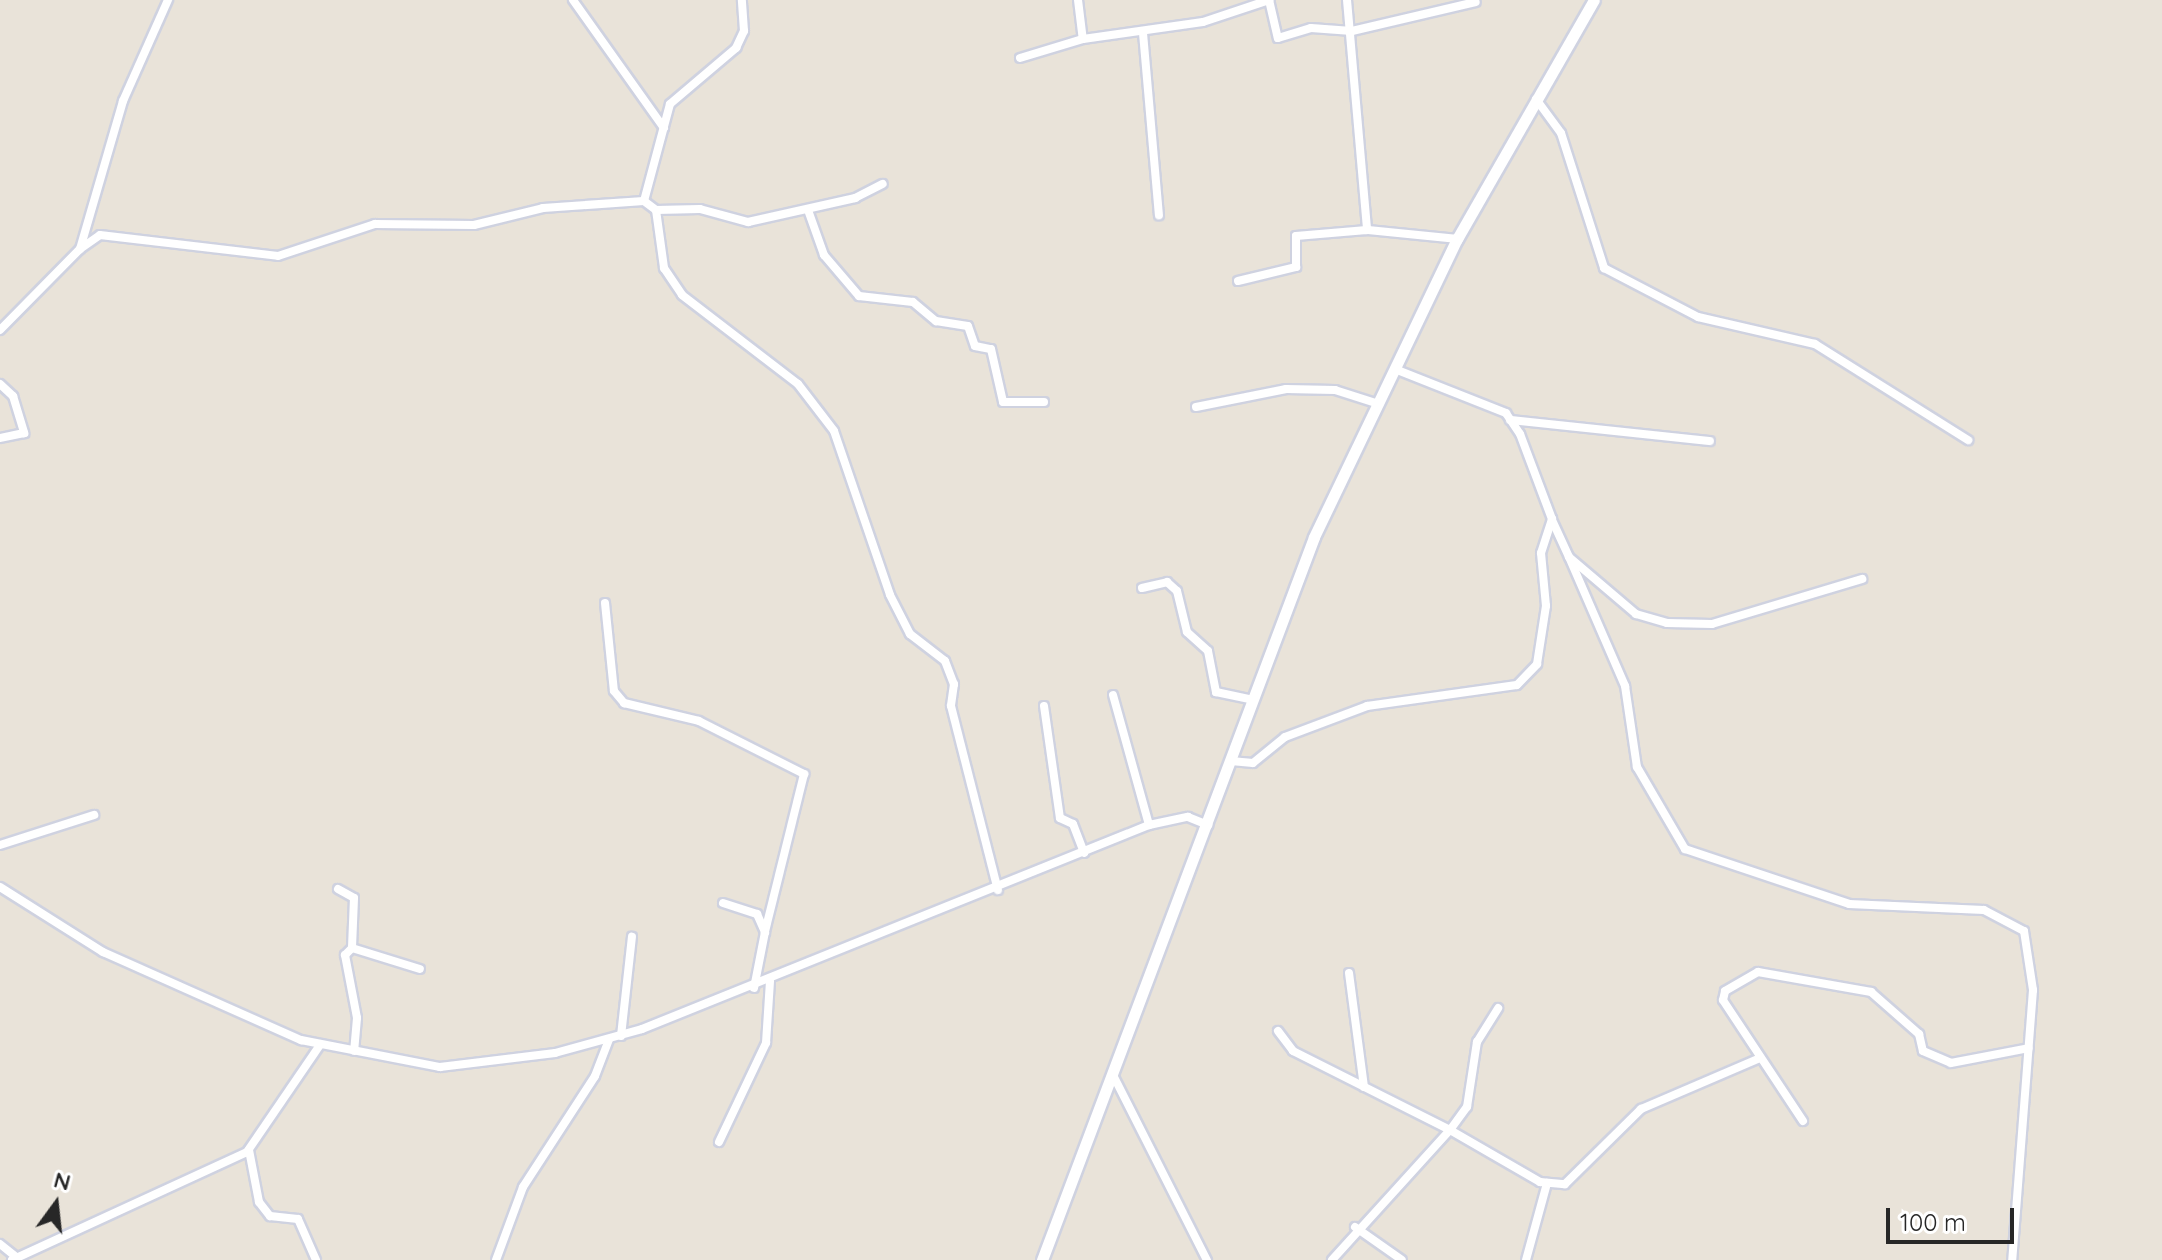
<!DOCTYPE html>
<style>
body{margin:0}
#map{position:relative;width:2162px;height:1260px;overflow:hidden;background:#e9e3d9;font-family:Quicksand,sans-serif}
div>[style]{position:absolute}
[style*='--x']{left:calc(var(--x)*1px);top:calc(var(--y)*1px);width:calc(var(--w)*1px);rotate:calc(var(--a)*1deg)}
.roads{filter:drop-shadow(2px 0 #cfd2e0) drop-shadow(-2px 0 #cfd2e0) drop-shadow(0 2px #cfd2e0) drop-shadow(0 -2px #cfd2e0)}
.street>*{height:8px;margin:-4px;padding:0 4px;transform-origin:4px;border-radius:4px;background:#fff}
.secondary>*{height:11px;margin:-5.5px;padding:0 5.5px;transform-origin:5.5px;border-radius:5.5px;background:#fff}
span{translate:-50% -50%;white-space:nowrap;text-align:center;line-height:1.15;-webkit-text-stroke:8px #fff;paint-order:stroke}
.north{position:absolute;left:16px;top:1164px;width:80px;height:80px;-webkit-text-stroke:6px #fff;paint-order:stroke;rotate:15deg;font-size:22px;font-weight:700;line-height:32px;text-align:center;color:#272727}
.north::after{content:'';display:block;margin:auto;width:28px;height:36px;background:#272727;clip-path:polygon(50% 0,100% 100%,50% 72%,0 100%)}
.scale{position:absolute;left:1886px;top:1208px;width:128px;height:36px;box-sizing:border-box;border:4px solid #272727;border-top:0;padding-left:10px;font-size:24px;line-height:28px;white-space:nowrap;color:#272727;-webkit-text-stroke:6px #fff;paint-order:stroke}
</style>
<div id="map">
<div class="roads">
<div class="street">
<div style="--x:573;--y:0;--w:157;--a:54.6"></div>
<div style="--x:1078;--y:0;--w:39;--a:83"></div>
<div style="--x:1347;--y:0;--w:231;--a:85"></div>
<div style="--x:1367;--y:230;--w:90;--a:5.7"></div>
<div style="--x:1143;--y:33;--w:183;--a:85"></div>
<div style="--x:1020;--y:58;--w:66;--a:-16.8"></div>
<div style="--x:1083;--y:39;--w:121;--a:-8.1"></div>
<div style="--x:1203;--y:22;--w:70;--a:-18.4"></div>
<div style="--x:1269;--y:0;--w:39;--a:77"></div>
<div style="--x:1278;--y:38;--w:34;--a:-17"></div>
<div style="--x:1311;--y:28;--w:41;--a:4.2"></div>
<div style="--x:1352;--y:31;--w:127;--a:-13.2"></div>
<div style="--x:1536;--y:99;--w:42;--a:53.7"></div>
<div style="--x:1561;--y:133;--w:142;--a:72.3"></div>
<div style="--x:1604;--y:268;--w:106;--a:27.5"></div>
<div style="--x:1698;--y:317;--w:120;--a:13"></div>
<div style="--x:1815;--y:344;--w:181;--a:32.1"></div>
<div style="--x:644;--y:201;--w:15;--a:37"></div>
<div style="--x:656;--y:210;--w:44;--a:-1.3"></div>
<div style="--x:700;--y:209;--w:50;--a:15.2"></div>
<div style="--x:748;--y:222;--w:110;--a:-12.6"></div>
<div style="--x:855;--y:198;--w:31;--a:-27"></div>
<div style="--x:656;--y:210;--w:59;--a:82.1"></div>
<div style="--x:664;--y:268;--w:32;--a:56"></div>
<div style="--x:682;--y:295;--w:146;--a:37.5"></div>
<div style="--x:798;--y:384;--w:59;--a:52.5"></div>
<div style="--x:834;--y:431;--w:173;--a:71.1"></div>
<div style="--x:890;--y:595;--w:44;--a:62.9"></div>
<div style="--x:910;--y:634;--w:44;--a:37.6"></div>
<div style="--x:945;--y:661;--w:25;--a:69"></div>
<div style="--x:954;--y:684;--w:22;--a:98"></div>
<div style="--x:951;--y:706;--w:190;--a:75.7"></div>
<div style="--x:808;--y:210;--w:48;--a:70.4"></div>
<div style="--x:824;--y:255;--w:54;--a:49.5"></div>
<div style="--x:859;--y:296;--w:54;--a:6.3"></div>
<div style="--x:913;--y:302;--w:30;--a:40"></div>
<div style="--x:936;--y:321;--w:32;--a:9"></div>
<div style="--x:968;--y:326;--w:21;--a:71"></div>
<div style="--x:975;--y:346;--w:16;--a:11"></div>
<div style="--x:991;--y:349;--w:54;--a:77.2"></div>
<div style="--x:1003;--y:402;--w:41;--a:0"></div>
<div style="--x:80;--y:249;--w:24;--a:-35"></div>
<div style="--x:100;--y:235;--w:179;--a:6.7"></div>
<div style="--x:278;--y:256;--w:102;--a:-18.3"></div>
<div style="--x:375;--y:224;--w:99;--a:0.6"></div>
<div style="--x:474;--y:225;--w:71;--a:-13.8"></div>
<div style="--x:543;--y:208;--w:101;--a:-4"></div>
<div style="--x:644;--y:201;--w:100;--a:-75"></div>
<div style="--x:670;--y:104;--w:87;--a:-40.3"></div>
<div style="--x:736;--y:48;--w:19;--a:-65"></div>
<div style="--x:744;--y:31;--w:31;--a:-94"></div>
<div style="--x:1238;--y:281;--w:60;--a:-13.6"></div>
<div style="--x:1296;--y:267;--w:31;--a:-90"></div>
<div style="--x:1296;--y:236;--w:71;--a:-4.8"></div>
<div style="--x:0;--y:330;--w:114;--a:-45.4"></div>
<div style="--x:80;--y:249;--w:154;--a:-73.8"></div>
<div style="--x:123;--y:101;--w:111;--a:-66"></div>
<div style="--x:0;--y:384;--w:18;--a:43"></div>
<div style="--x:13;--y:396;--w:39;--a:73"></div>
<div style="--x:24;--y:433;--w:25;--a:168"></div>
<div style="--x:1196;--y:407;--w:92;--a:-11.3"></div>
<div style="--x:1286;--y:389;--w:49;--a:1.2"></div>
<div style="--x:1335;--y:390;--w:46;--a:17.7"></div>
<div style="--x:1510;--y:420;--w:201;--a:6"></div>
<div style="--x:1552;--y:520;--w:41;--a:65.3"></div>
<div style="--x:1569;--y:557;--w:88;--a:40.4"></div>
<div style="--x:1636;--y:614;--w:32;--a:16"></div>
<div style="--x:1667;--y:623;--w:45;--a:1.3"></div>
<div style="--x:1712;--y:624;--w:157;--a:-16.7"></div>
<div style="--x:1569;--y:557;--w:141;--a:66.5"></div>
<div style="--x:1625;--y:686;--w:82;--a:81.6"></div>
<div style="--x:1637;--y:767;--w:95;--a:59.7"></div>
<div style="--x:1685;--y:849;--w:173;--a:18.5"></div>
<div style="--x:1849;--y:904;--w:135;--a:2.5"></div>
<div style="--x:1984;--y:910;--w:45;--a:27.7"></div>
<div style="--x:2024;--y:931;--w:60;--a:81.3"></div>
<div style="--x:2033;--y:990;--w:271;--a:94.4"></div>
<div style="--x:1142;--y:588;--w:26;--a:-13"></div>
<div style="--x:1167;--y:582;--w:13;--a:42"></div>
<div style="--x:1177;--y:591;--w:42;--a:76.3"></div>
<div style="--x:1187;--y:632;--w:28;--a:42"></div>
<div style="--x:1208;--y:651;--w:42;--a:79"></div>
<div style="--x:1216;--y:692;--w:38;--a:12"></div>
<div style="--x:605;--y:603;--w:88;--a:84.2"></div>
<div style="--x:614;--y:691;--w:16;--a:50"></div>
<div style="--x:624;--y:703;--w:77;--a:13.5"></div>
<div style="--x:699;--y:721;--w:118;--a:26.8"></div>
<div style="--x:804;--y:774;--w:163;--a:103.9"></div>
<div style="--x:1113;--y:695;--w:135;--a:74.5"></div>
<div style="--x:1044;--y:706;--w:113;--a:81.9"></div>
<div style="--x:1060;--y:818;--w:14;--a:25"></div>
<div style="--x:1073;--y:824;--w:31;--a:69"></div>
<div style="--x:1231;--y:761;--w:22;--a:5"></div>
<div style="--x:1253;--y:763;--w:41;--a:-39.1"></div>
<div style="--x:1285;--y:737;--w:88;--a:-20.7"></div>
<div style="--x:1367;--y:706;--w:151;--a:-8"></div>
<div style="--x:1517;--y:685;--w:29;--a:-46"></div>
<div style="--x:1537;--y:664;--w:59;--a:-81.2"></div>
<div style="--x:1546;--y:606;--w:53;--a:-95.4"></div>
<div style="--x:1541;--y:553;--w:36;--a:-72"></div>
<div style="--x:1552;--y:519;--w:91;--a:-110.6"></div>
<div style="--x:1520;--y:434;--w:25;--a:-124"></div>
<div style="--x:1506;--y:413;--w:119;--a:-158.4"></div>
<div style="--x:0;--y:845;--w:99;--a:-17.7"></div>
<div style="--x:0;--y:887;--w:122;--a:32.3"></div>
<div style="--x:103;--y:952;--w:217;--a:24"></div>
<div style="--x:301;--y:1040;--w:142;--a:11"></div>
<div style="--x:440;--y:1067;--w:116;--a:-6.9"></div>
<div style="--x:555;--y:1053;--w:90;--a:-15.4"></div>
<div style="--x:642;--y:1029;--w:547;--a:-21.92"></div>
<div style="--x:1149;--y:825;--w:40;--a:-12"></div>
<div style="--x:1188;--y:817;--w:22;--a:22"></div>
<div style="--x:338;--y:889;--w:18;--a:29"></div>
<div style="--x:354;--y:898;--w:50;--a:92.3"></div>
<div style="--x:352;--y:948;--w:10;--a:135"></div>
<div style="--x:345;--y:955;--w:64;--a:79.2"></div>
<div style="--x:357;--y:1018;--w:33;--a:95"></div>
<div style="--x:723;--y:903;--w:36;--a:18"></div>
<div style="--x:757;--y:914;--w:20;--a:66"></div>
<div style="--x:765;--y:932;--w:57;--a:101.1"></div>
<div style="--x:352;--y:948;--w:71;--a:17.2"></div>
<div style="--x:1349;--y:973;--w:115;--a:82.5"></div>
<div style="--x:1278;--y:1031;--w:25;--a:53"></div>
<div style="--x:1293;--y:1051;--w:176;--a:26.7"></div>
<div style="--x:1450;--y:1130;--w:29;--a:-54"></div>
<div style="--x:1467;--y:1107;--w:66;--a:-81.3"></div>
<div style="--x:1477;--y:1042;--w:40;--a:-58"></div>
<div style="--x:621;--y:1036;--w:100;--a:-83.7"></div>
<div style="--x:1113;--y:1075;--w:208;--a:63.1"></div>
<div style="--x:1803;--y:1121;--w:145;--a:-123.5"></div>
<div style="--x:1723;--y:1000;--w:9;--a:-77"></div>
<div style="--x:1725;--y:991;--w:38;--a:-30"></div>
<div style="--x:1758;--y:972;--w:115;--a:10"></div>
<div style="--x:1871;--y:992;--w:64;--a:41.2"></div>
<div style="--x:1919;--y:1034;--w:17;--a:77"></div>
<div style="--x:1923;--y:1051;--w:30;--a:23"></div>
<div style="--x:1951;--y:1063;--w:79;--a:-10.9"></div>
<div style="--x:719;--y:1142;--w:110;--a:-64.6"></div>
<div style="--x:766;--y:1043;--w:62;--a:-86.3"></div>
<div style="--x:249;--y:1150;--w:53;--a:79.1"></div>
<div style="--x:259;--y:1202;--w:18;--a:52"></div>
<div style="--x:270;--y:1216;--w:28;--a:6"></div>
<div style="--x:298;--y:1219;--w:45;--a:66.3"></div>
<div style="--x:1355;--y:1227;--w:57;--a:35.1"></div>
<div style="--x:0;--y:1244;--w:21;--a:39"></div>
<div style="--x:12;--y:1260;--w:259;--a:-24.7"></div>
<div style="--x:247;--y:1152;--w:130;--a:-55.7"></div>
<div style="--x:496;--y:1260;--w:78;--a:-69.7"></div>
<div style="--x:523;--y:1187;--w:132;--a:-57"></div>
<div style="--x:595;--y:1076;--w:39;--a:-69"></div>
<div style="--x:1332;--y:1260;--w:176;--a:-47.8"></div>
<div style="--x:1450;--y:1130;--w:104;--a:30"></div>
<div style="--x:1540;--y:1182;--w:25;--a:5"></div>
<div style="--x:1565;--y:1184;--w:107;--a:-44.6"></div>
<div style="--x:1641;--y:1109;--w:129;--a:-23.2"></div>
<div style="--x:1526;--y:1260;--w:80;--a:-74.7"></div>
</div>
<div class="secondary">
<div style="--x:1042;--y:1260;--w:772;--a:-69.38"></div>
<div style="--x:1314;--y:537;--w:331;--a:-64.4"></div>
<div style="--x:1457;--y:239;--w:275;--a:-60.2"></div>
</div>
</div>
<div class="north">N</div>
<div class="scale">100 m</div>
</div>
